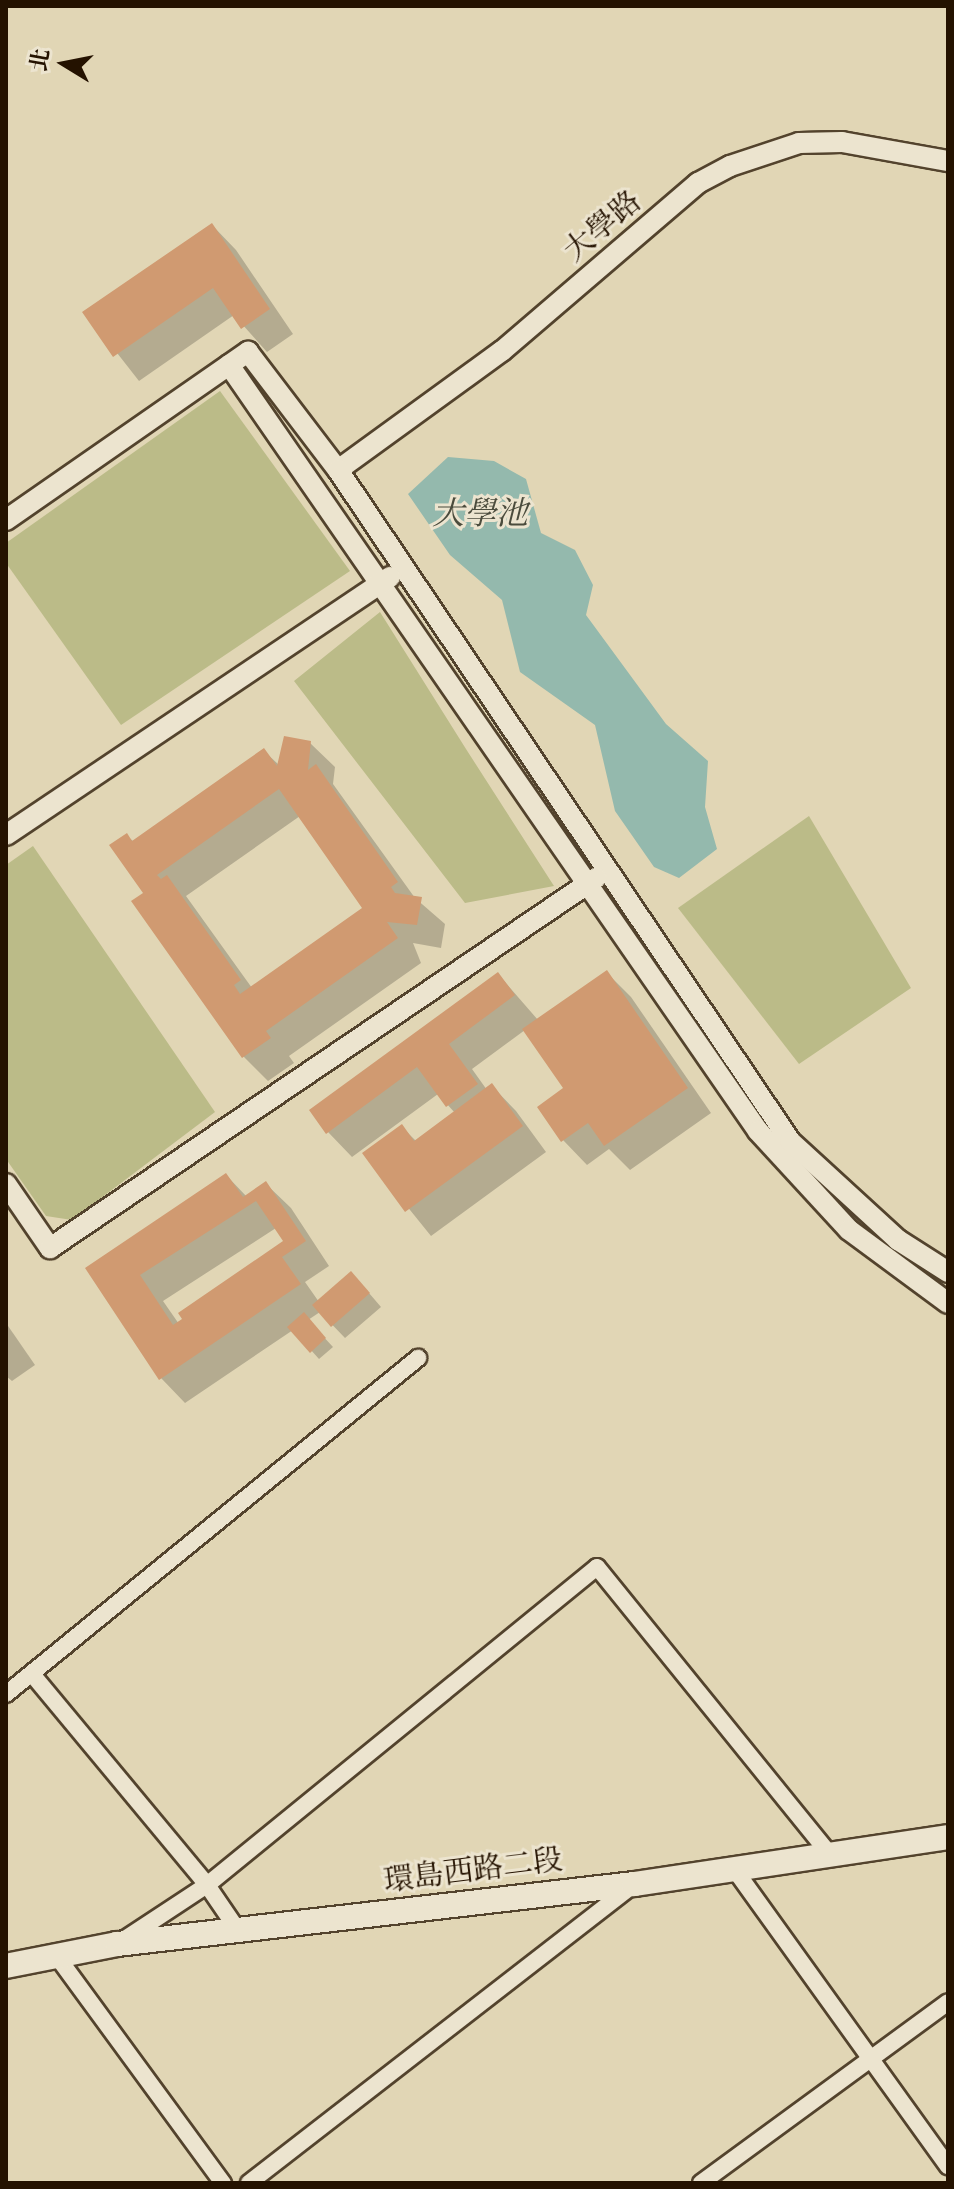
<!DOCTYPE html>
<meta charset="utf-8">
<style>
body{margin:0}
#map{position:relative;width:954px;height:2189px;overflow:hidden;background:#e1d6b5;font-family:"EB Garamond","Noto Serif TC",serif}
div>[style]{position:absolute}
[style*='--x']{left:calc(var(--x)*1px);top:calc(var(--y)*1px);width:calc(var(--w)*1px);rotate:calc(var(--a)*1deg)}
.green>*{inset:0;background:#bb8}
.water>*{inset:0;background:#94b9ad}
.shadow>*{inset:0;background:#0003}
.building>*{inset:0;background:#d09a71}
.roads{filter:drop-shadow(2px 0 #53432d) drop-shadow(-2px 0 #53432d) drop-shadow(0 2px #53432d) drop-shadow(0 -2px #53432d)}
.minor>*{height:16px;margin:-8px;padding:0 8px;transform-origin:8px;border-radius:8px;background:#ece4cf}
.tertiary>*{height:20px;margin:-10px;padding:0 10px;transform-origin:10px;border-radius:10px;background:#ece4cf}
.secondary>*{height:24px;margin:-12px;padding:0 12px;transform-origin:12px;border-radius:12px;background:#ece4cf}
span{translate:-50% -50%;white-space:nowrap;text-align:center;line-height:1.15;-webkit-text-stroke:6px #ece4cf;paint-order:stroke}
.street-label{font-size:30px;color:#241200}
.water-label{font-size:32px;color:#4b4c3d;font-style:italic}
.frame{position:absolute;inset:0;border:8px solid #241200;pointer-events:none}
.north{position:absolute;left:24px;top:24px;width:80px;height:80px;-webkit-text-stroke:6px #ece4cf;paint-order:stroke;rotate:280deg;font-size:22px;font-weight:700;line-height:32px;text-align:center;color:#241200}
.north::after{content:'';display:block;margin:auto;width:28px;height:36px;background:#241200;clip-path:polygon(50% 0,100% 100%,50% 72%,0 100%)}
</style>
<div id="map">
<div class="green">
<div style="clip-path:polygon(220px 391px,350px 571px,121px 725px,6px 563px,6px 543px)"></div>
<div style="clip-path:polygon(380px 612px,466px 749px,554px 886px,465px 903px,294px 681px)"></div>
<div style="clip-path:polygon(809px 816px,911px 988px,799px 1064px,678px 908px)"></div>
<div style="clip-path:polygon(33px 846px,215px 1112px,72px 1220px,46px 1216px,6px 1159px,6px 865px)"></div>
</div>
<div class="water">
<div style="clip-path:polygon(448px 457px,494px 461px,526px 479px,541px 533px,575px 550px,593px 585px,586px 615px,666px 724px,708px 761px,705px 807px,717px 849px,679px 878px,654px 867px,615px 811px,595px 725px,520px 672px,502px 600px,450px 555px,408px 494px)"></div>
</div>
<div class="shadow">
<div style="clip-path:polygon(212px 225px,236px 250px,293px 334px,267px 352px,234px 315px,139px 381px,85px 312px)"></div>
<div style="clip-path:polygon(evenodd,310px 743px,335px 767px,333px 784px,415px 898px,445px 924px,441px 948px,413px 943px,421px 963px,289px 1056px,294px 1063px,268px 1081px,244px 1057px,145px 893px,126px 835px,134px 842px,264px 751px,279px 765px,310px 743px,300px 816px,365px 909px,252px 988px,186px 896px,300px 816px)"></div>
<div style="clip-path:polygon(606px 972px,631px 997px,711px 1113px,630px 1170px,609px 1149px,587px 1165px,563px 1140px,566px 1089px,525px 1030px,472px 1069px,487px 1090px,492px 1086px,516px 1111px,546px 1152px,431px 1236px,364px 1153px,401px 1126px,416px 1141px,455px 1113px,438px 1094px,352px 1157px,328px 1132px,498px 974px,538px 1020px)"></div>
<div style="clip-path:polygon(evenodd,226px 1175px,247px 1197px,266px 1184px,291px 1208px,329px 1266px,305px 1282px,319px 1302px,363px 1286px,381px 1307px,345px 1338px,320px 1312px,308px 1320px,333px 1347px,319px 1359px,293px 1330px,185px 1403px,161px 1378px,88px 1269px,226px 1175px,276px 1228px,285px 1242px,179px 1324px,163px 1301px,276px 1228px)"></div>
<div style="clip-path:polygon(6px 1323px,35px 1365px,12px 1381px,6px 1376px)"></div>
</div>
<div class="building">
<div style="clip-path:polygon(212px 223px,270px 309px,241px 329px,213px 288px,113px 357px,82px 312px)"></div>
<div style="clip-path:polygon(evenodd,284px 736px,311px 741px,308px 770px,316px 764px,398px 882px,391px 887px,395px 893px,422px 897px,417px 925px,387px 922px,398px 938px,266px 1031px,271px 1038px,242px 1058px,131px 901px,143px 893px,109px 845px,127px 833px,132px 841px,264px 748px,277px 766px,284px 736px,279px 789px,362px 908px,240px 994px,234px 985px,241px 980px,167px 875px,161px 879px,157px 875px,279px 789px)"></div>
<div style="clip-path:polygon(607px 970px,688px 1088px,604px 1146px,588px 1123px,561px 1142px,537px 1107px,563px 1088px,522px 1029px)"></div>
<div style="clip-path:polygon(498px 972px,515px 995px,449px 1044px,478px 1084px,446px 1107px,417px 1067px,326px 1134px,309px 1110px)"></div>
<div style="clip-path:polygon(492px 1083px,523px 1126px,405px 1212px,362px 1153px,402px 1124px,414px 1141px)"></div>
<div style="clip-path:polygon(evenodd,226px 1173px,243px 1197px,266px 1181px,306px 1241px,282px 1257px,301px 1284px,159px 1380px,85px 1268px,226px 1173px,256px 1201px,283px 1241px,178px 1313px,182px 1319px,173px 1325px,140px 1275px,256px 1201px)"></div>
<div style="clip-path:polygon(351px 1271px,370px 1293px,331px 1327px,312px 1305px)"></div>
<div style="clip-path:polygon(304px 1312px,326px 1338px,310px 1353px,287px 1327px)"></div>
</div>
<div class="roads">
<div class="minor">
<div style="--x:32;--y:1674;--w:274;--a:50.3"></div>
<div style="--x:207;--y:1885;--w:53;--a:55.7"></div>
<div style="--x:6;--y:1694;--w:532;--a:-39.2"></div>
<div style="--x:735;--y:1870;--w:365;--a:54.3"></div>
<div style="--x:122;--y:1941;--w:102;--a:-33.4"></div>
<div style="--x:207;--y:1885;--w:503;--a:-39.19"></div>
<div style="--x:597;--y:1567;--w:365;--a:51"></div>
<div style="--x:56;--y:1955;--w:283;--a:53.8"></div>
<div style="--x:249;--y:2183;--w:486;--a:-37.8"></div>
<div style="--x:701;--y:2183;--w:306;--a:-36.2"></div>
</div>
<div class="tertiary">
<div style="--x:229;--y:365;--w:931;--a:55.37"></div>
<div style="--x:758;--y:1131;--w:134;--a:47.4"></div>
<div style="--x:849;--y:1230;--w:123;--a:36.4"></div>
<div style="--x:338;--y:470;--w:203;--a:-36"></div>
<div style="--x:502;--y:351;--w:258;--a:-40.6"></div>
<div style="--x:698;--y:183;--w:36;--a:-28"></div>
<div style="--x:730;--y:166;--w:73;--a:-18.4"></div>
<div style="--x:799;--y:143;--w:43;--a:-1.3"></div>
<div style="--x:842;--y:142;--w:108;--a:10.2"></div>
<div style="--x:6;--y:520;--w:295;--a:-34.8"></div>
<div style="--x:248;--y:352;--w:148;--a:52.7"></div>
<div style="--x:338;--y:470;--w:809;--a:56.03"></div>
<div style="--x:790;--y:1141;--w:147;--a:42.5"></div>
<div style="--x:898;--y:1240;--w:59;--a:32.6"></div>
<div style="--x:6;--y:835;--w:463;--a:-33.9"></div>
<div style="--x:6;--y:1184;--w:78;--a:55.5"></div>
<div style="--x:50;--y:1248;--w:660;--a:-34.12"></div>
</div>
<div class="secondary">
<div style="--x:6;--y:1966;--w:113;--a:-11.2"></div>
<div style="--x:117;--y:1944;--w:520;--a:-6.62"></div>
<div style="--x:634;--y:1884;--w:317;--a:-8.5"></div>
</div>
</div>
<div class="street-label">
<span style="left:602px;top:226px;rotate:-40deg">大學路</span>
<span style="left:473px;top:1870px;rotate:-7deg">環島西路二段</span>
</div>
<div class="water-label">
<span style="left:480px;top:513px">大學池</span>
</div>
<div class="frame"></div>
<div class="north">北</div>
</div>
